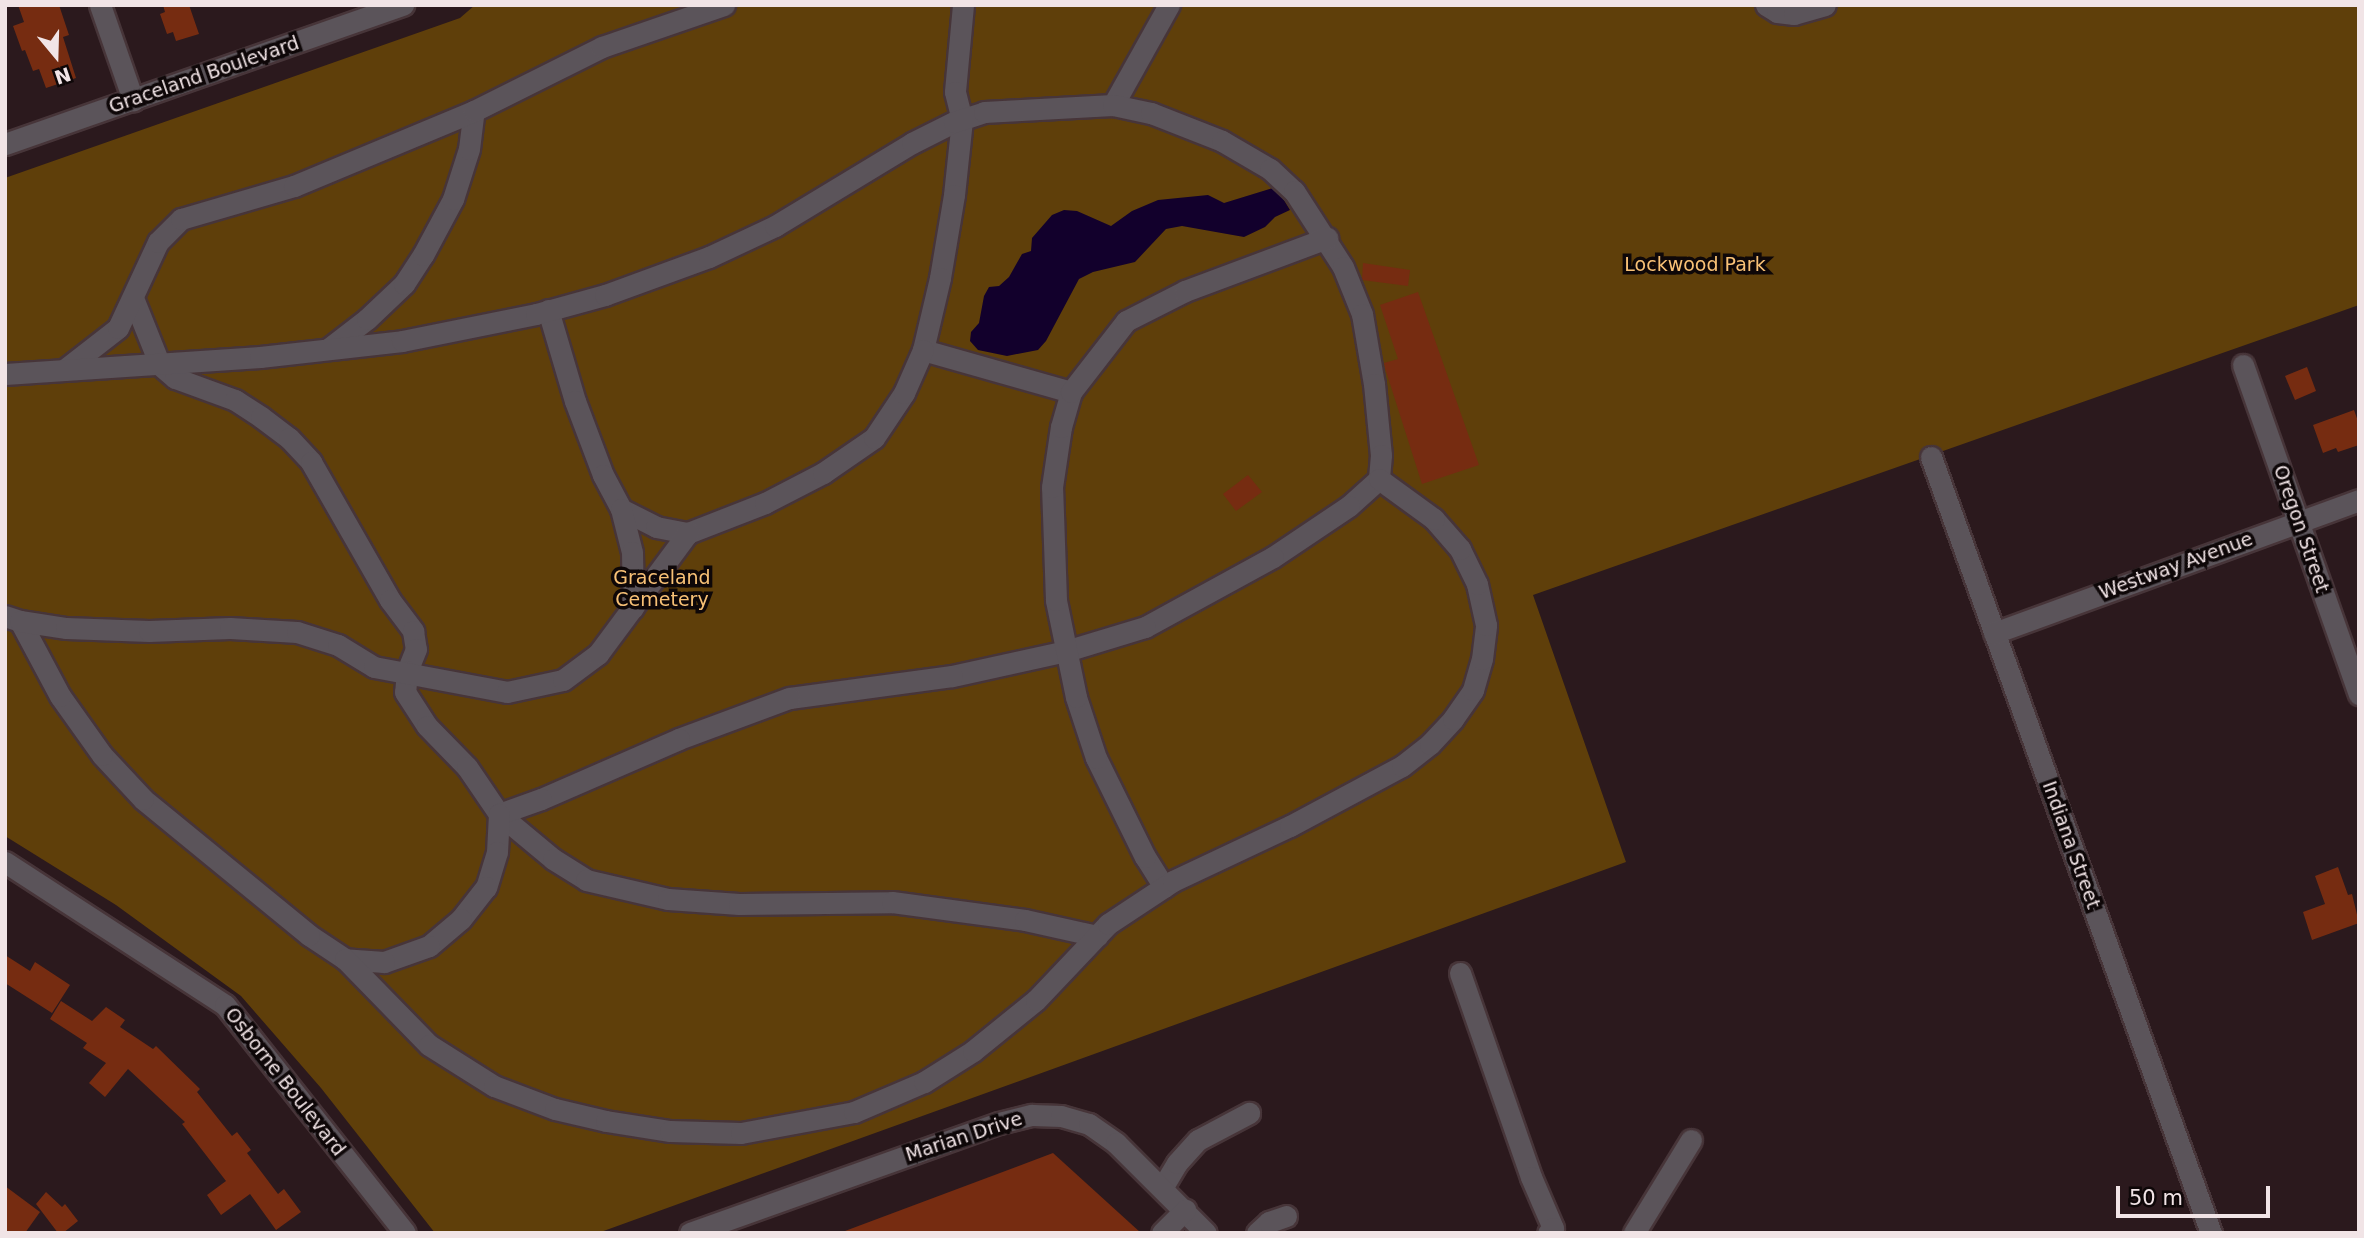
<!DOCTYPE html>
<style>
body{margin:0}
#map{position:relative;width:2364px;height:1238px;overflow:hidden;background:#2b191d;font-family:"DejaVu Sans",sans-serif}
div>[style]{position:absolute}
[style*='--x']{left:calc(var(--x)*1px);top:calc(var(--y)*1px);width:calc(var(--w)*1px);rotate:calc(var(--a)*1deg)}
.green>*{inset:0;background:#5f3f0a}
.water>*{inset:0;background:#12002c}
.building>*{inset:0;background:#762c11}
.roads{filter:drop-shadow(2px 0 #473539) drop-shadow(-2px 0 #473539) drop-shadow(0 2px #473539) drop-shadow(0 -2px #473539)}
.minor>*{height:21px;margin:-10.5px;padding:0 10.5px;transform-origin:10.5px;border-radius:10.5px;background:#5b545a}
span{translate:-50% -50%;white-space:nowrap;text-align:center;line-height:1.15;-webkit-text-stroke:7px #0e0708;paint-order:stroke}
.street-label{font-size:19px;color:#f1e4e6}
.park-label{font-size:19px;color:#f8c176}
.frame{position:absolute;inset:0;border:7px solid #f1e4e6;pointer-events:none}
.north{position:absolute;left:21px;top:21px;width:70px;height:70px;-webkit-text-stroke:5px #0e0708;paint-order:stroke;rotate:161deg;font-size:19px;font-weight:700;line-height:28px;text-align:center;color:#f1e4e6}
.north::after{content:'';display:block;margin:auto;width:24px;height:32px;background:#f1e4e6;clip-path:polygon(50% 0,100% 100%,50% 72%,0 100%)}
.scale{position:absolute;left:2116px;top:1186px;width:154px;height:32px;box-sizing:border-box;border:4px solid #f1e4e6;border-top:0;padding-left:9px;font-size:21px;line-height:24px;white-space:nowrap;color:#f1e4e6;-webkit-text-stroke:5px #0e0708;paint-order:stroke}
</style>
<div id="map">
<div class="green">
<div style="clip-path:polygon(475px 5px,2359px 5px,2359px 305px,1533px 595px,1626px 862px,598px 1233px,435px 1233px,321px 1088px,241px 996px,116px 905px,5px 836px,5px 178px,460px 18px)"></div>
</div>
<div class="water">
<div style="clip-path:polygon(1276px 187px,1290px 210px,1275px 217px,1265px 227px,1244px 237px,1182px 226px,1166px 229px,1135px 262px,1093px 272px,1079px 279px,1046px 341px,1038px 350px,1007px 356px,978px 350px,970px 341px,971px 332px,979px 323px,984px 296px,989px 287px,999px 286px,1009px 277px,1022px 254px,1031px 251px,1032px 238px,1052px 215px,1064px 210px,1077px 211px,1111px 226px,1132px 211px,1158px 200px,1208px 195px,1224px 203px)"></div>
</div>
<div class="building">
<div style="clip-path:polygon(18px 5px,59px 5px,69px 35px,63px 37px,76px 78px,46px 88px,39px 69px,33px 71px,25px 50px,22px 51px,13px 26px,24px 22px)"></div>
<div style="clip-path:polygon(163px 5px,189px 5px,199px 34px,176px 41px,173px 32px,167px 34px,160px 14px,165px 12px)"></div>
<div style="clip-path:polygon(1363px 263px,1410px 270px,1408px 286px,1362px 280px)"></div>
<div style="clip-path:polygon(1418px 292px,1479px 465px,1422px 484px,1385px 368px,1384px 363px,1398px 359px,1380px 305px)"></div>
<div style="clip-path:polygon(2307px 367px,2316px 391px,2295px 400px,2285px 376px)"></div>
<div style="clip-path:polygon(2354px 410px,2359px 424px,2359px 445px,2338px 452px,2336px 448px,2323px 453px,2313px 425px)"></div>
<div style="clip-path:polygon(1248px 475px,1262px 492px,1236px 511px,1223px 494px)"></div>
<div style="clip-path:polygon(2338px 867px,2348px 895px,2352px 894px,2359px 923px,2312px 940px,2303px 912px,2325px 904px,2315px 876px)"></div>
<div style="clip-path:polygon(5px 955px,30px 971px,35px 962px,70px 985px,52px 1013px,5px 983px)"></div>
<div style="clip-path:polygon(61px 1001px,92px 1021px,106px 1007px,125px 1020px,120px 1027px,153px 1049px,156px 1046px,200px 1089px,197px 1092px,232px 1136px,237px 1132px,251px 1150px,247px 1153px,278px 1194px,284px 1189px,301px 1212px,276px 1230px,250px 1194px,221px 1215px,207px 1195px,226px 1181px,182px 1124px,185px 1122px,128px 1069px,105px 1097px,89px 1083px,106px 1063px,83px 1048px,87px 1043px,50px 1019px)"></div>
<div style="clip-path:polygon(1053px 1153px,1141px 1233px,845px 1233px,845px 1231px)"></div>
<div style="clip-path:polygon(5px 1186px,40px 1212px,25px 1233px,5px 1233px)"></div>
<div style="clip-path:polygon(46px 1192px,62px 1207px,65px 1204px,78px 1221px,63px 1233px,58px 1233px,36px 1204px)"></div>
</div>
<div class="roads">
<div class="minor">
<div style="--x:100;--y:5;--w:101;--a:70.8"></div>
<div style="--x:963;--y:5;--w:87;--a:95.3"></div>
<div style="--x:955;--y:92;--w:29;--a:76"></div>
<div style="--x:962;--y:120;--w:75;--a:96.1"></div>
<div style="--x:954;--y:195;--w:84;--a:99.6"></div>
<div style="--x:940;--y:278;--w:74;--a:103.3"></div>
<div style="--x:923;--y:350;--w:154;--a:15.8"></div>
<div style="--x:1766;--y:5;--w:13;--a:32"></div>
<div style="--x:1777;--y:12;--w:17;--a:7"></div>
<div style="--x:1794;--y:14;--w:32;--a:-16"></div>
<div style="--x:1113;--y:105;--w:115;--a:-60.8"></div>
<div style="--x:5;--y:144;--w:422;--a:-19.3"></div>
<div style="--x:133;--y:298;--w:72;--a:68.1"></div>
<div style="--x:160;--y:365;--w:20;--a:41"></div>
<div style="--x:175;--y:378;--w:64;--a:20.1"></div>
<div style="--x:235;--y:400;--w:31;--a:33"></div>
<div style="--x:261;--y:417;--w:35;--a:37"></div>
<div style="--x:289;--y:438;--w:33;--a:47"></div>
<div style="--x:311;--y:462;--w:159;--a:60.2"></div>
<div style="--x:390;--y:600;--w:39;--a:53"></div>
<div style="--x:413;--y:631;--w:18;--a:81"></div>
<div style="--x:416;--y:649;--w:24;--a:112"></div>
<div style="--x:407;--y:671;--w:21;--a:95"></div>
<div style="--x:405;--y:692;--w:40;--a:57.1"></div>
<div style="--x:427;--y:726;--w:57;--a:45.7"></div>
<div style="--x:467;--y:767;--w:57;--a:55.8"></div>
<div style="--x:499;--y:814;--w:70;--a:39.8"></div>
<div style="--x:553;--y:859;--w:39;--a:32"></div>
<div style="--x:586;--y:880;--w:84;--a:13"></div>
<div style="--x:668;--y:899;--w:71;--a:4"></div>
<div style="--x:739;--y:904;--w:153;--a:-0.7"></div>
<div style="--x:892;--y:902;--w:134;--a:7.7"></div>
<div style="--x:1025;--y:920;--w:74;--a:12.5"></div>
<div style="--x:548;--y:310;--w:95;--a:73.5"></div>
<div style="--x:575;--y:401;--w:79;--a:69.3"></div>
<div style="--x:603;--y:475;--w:38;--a:62"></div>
<div style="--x:621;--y:509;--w:39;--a:27"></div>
<div style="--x:656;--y:527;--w:33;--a:11"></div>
<div style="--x:688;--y:533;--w:83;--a:-21.3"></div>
<div style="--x:765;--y:503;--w:65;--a:-27.3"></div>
<div style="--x:823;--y:473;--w:62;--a:-34.5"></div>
<div style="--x:874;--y:438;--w:54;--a:-56.3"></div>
<div style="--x:904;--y:393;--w:47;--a:-66.2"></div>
<div style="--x:328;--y:349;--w:49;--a:-37.6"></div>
<div style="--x:367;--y:319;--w:51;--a:-43.4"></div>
<div style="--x:404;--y:284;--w:35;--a:-57"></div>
<div style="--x:423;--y:255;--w:64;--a:-61.8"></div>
<div style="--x:453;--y:199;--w:52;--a:-72.3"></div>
<div style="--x:469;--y:149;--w:38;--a:-83"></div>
<div style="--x:2243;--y:365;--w:349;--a:70.6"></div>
<div style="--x:64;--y:370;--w:68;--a:-37.9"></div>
<div style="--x:118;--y:328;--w:95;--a:-65.1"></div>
<div style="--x:158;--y:242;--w:33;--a:-45"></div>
<div style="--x:181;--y:219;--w:118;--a:-16.3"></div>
<div style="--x:294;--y:186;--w:195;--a:-22.6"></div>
<div style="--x:474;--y:111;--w:143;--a:-26.6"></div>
<div style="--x:602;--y:47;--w:129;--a:-19"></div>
<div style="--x:5;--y:374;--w:256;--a:-3.8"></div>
<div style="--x:260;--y:357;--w:143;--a:-6.4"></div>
<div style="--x:402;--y:341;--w:137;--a:-11.4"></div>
<div style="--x:536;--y:314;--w:72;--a:-15.4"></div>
<div style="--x:605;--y:295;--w:111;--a:-20.1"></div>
<div style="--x:709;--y:257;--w:73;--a:-25.2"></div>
<div style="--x:775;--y:226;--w:160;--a:-31.2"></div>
<div style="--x:912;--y:143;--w:47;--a:-26.6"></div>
<div style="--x:954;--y:122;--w:32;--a:-18"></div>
<div style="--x:984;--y:112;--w:129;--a:-3.1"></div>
<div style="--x:1113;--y:105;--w:39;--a:12"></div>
<div style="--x:1151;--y:113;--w:76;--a:21.5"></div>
<div style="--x:1222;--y:141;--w:56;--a:30.3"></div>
<div style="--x:1270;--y:169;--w:33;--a:43"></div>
<div style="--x:1294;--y:191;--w:90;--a:57.2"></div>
<div style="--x:1343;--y:267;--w:51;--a:68"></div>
<div style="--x:1362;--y:314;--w:71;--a:80.3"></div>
<div style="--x:1374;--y:384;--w:71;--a:84.4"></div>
<div style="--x:1381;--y:455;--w:24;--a:95"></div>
<div style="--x:1379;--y:479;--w:40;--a:138"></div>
<div style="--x:1349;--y:506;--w:92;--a:146.1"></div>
<div style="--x:1273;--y:557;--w:146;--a:151.3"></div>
<div style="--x:1145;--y:627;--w:83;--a:163.1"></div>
<div style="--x:1066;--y:651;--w:117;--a:167.6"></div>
<div style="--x:952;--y:676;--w:164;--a:172.3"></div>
<div style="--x:789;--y:698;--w:117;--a:159.6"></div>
<div style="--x:679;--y:739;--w:150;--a:156.5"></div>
<div style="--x:541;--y:799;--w:45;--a:160.3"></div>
<div style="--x:499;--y:814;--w:38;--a:93"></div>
<div style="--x:497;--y:852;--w:37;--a:107"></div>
<div style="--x:486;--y:887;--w:41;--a:128"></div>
<div style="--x:461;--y:919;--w:42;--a:139.8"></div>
<div style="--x:429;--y:946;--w:48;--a:160.4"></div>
<div style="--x:384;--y:962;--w:39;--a:-176"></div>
<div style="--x:345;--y:959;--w:43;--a:-146.3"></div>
<div style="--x:309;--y:935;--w:215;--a:-140.7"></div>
<div style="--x:143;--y:799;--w:60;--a:-133"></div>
<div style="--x:102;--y:755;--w:72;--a:-125.4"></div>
<div style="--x:60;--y:696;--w:85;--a:-118.1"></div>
<div style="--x:20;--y:621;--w:16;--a:-162"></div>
<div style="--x:1931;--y:457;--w:825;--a:70.16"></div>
<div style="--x:621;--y:509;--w:44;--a:75.7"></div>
<div style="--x:632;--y:552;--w:56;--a:89"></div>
<div style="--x:20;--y:621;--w:47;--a:8.7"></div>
<div style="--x:66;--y:628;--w:83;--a:2.1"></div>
<div style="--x:149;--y:631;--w:81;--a:-2.1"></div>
<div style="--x:230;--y:628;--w:67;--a:3.4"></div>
<div style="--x:297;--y:632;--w:43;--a:17.6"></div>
<div style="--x:338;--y:645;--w:42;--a:31.4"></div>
<div style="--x:374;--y:667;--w:135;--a:10.6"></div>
<div style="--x:507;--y:692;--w:57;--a:-12.1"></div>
<div style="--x:563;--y:680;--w:44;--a:-36.6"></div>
<div style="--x:598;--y:654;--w:151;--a:-53.4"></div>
<div style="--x:1994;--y:633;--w:388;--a:-20"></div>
<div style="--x:5;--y:862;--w:262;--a:33"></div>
<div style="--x:225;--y:1005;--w:290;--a:51.7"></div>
<div style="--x:1164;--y:887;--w:36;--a:-122"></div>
<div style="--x:1145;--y:857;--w:110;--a:-116.3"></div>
<div style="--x:1096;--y:758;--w:64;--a:-108.2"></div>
<div style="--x:1076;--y:697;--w:99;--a:-101.7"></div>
<div style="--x:1056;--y:600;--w:113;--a:-92"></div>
<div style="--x:1052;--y:487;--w:61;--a:-81.5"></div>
<div style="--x:1061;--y:427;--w:36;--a:-74"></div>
<div style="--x:1071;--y:392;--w:90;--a:-52.2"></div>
<div style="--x:1126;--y:321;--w:66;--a:-27"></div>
<div style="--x:1185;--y:291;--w:152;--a:-20.5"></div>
<div style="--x:345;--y:959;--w:120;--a:45.7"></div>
<div style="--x:429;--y:1045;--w:77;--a:32.2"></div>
<div style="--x:494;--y:1086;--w:65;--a:20.7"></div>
<div style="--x:555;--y:1109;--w:52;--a:13.2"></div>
<div style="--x:606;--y:1121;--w:65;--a:8.9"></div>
<div style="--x:670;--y:1131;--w:71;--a:1.6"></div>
<div style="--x:741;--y:1133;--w:115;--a:-10.5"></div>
<div style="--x:854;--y:1112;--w:76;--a:-23.2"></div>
<div style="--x:924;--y:1082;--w:58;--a:-32.3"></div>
<div style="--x:973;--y:1051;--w:81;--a:-39"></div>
<div style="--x:1036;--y:1000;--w:105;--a:-46.5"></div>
<div style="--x:1108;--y:924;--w:78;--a:-33.5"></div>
<div style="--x:1173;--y:881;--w:129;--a:-25.2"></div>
<div style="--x:1290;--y:826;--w:127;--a:-28.2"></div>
<div style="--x:1402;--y:766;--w:36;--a:-38"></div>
<div style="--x:1430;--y:744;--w:34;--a:-47"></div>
<div style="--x:1453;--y:719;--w:35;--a:-55"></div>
<div style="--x:1473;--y:690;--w:32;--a:-74"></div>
<div style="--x:1482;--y:659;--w:34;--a:-83"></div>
<div style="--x:1486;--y:625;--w:42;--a:-102.4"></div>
<div style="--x:1477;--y:584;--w:39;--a:-116"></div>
<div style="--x:1460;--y:549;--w:40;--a:-131"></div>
<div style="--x:1434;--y:519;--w:68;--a:-144"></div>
<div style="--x:1460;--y:973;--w:216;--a:70.8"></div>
<div style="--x:1531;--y:1177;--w:56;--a:66.7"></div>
<div style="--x:1553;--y:1228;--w:7;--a:135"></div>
<div style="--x:1162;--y:1188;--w:29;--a:-59"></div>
<div style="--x:1177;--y:1163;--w:31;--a:-48"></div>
<div style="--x:1198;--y:1140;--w:58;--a:-27.9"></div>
<div style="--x:690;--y:1233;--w:328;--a:-19.6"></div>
<div style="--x:999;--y:1123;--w:34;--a:-14"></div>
<div style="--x:1032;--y:1115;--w:29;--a:2"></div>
<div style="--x:1061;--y:1116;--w:29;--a:16"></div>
<div style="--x:1089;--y:1124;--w:33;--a:35"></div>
<div style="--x:1116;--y:1143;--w:127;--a:45"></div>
<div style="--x:1162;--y:1233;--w:33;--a:-45"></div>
<div style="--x:1257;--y:1233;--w:16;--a:-43"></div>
<div style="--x:1269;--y:1222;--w:18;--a:-19"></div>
<div style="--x:1634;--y:1233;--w:109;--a:-58.5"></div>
</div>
</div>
<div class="street-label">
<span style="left:204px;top:75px;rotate:-19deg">Graceland Boulevard</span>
<span style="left:2301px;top:529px;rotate:71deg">Oregon Street</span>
<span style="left:2176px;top:566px;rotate:-20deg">Westway Avenue</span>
<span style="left:2071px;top:845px;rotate:70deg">Indiana Street</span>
<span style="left:285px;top:1082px;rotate:52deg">Osborne Boulevard</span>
<span style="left:964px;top:1137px;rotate:-18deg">Marian Drive</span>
</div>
<div class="park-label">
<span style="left:1695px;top:265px">Lockwood Park</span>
<span style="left:662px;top:589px">Graceland<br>Cemetery</span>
</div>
<div class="frame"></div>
<div class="north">N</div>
<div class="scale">50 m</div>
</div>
